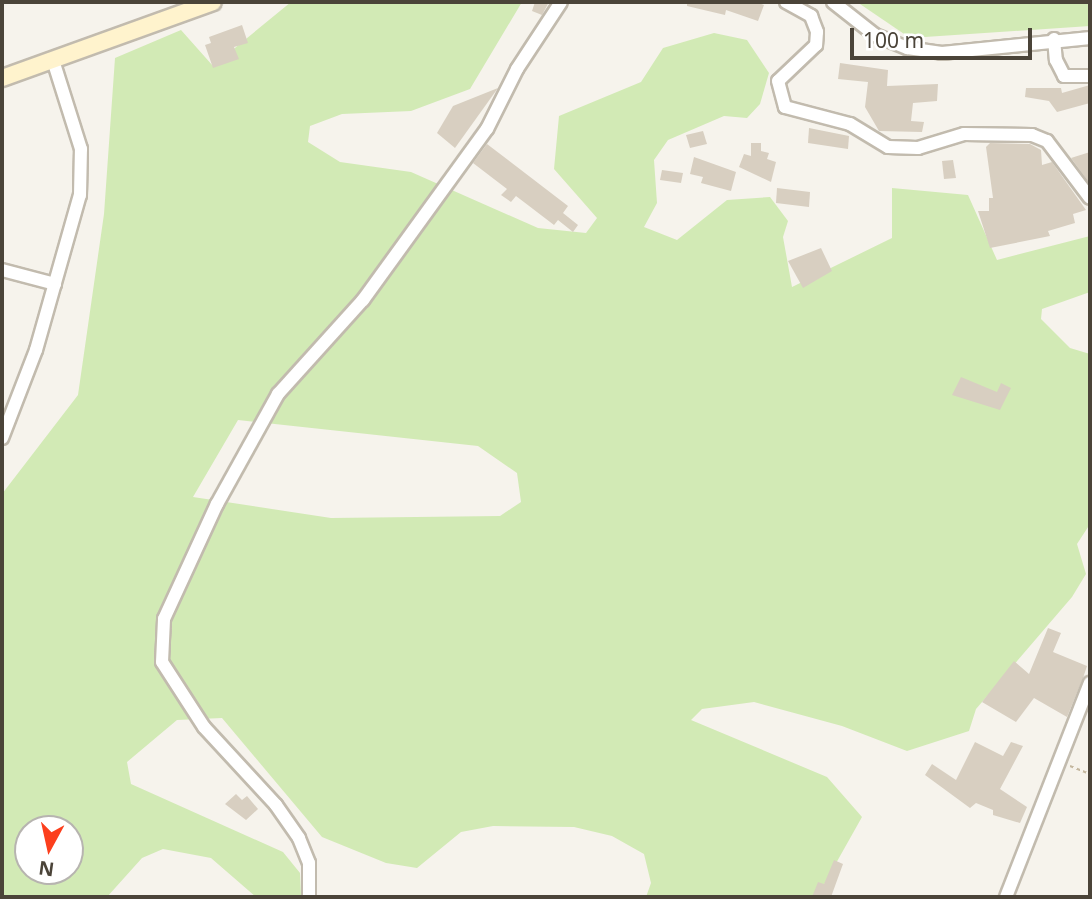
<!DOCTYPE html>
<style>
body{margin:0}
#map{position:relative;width:1092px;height:899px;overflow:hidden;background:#f6f3ec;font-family:"Noto Sans",sans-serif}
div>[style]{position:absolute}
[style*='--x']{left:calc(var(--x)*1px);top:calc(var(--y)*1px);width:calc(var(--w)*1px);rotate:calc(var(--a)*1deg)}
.green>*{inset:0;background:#d2eab5}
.building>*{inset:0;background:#d8cfc1}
.path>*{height:2px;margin-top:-1px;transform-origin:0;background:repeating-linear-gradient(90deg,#c4b79f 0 3.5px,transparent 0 7px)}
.roads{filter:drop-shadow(2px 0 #c2bbae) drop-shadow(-2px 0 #c2bbae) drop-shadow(0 2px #c2bbae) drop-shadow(0 -2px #c2bbae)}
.street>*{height:12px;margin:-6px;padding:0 6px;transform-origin:6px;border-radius:6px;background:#fff}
.secondary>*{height:16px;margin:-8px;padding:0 8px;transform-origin:8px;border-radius:8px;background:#fff3cd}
span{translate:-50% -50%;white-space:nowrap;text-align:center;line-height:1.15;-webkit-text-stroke:5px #fff;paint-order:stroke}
.frame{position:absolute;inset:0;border:4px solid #4b4439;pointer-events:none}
.north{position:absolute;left:14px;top:815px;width:70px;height:70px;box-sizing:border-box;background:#fff;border:2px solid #b7b4b0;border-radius:50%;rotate:188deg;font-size:19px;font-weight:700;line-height:28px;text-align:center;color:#4b4439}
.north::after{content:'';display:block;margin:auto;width:24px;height:32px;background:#fc3f1d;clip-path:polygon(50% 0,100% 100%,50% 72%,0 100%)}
.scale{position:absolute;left:850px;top:28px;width:182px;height:32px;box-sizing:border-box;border:4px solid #4b4439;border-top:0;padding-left:9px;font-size:21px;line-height:24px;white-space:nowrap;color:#4b4439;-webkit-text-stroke:5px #fff;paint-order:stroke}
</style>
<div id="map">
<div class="green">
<div style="clip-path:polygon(evenodd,291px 2px,522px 2px,470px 89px,411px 111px,342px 114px,310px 126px,308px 142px,340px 162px,411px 172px,538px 228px,586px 233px,597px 218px,554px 169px,559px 116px,641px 82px,663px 48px,714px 33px,747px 40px,769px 73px,760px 104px,747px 118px,724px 116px,668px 140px,654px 160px,657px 203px,644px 227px,677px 240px,727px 200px,770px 197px,788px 221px,783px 237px,792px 287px,892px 238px,892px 188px,968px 195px,997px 260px,1090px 236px,1090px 292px,1042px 309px,1041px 319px,1070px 348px,1090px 354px,1090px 524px,1077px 544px,1086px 574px,1072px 597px,976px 709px,969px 731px,907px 751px,842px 726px,754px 702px,702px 709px,691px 720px,827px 777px,862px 817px,817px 897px,646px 897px,651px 883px,644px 854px,612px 836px,574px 827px,493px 826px,461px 832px,417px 868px,386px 863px,322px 837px,222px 718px,177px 720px,127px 762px,131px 784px,283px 852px,300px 873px,301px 895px,256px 897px,211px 858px,163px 849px,142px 858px,107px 897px,2px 897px,2px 494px,78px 395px,104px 214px,115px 58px,181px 30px,213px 66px,291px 2px,238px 420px,478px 446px,517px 473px,521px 502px,500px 516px,331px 518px,193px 497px,238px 420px,291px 2px,28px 829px,70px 829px,70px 871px,28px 871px,28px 829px)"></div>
<div style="clip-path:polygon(857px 2px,1090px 2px,1090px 26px,910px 38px)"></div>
</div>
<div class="building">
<div style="clip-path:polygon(535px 2px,549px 2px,542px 15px,532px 11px)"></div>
<div style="clip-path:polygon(687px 2px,756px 2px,764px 5px,758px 21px,726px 10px,725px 15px,687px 6px)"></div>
<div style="clip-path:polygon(242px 25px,248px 43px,234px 47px,239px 59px,213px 68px,205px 45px,211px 43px,209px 37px)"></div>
<div style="clip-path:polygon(840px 63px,888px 70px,887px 86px,938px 84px,937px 101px,913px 103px,911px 121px,924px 122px,922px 132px,879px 131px,865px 107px,868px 82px,838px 79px)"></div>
<div style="clip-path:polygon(1090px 85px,1090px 103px,1057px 112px,1049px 101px,1025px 97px,1026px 88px,1061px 88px,1062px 93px)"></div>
<div style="clip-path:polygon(498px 88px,455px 148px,437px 133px,453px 106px)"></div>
<div style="clip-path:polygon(809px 128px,849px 136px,848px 149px,808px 143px)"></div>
<div style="clip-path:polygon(703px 131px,707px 144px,690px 148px,686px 135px)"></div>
<div style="clip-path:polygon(751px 143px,761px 143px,761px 151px,769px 153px,767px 159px,776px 162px,771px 182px,739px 167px,744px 154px,751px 156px)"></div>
<div style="clip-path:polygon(990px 143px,1030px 144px,1041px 150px,1042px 165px,1052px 162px,1086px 210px,1073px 214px,1075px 223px,1048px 231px,1050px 236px,990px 248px,978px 211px,989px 211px,989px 198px,993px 198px,986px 147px)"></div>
<div style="clip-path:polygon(487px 144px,568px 206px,563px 213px,578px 225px,573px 232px,558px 220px,554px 225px,516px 196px,511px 202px,501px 195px,507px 189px,473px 163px)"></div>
<div style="clip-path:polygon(1090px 152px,1090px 184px,1071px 158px)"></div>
<div style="clip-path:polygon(694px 157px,736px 172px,731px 191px,701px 183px,703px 177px,690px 174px)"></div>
<div style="clip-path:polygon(953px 160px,956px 178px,944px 179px,942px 161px)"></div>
<div style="clip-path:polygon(662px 170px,683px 173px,681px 183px,660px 180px)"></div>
<div style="clip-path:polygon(777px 188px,810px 192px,809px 207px,776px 203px)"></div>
<div style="clip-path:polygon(821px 248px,832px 271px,803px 288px,788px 261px)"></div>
<div style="clip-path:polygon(961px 377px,997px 392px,1001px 383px,1011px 388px,1000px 410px,952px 395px)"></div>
<div style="clip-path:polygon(1048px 628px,1061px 633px,1053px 652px,1087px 666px,1083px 678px,1067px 717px,1034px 698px,1016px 722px,982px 702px,1014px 661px,1029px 674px)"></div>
<div style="clip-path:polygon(975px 742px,1003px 756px,1011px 742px,1023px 746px,1000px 789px,1027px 807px,1020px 823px,993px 815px,993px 810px,976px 803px,970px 808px,925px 775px,932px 764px,956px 780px)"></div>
<div style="clip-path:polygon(236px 794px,242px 800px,247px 796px,258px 809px,246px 820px,225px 804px)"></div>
<div style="clip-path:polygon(834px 860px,843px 864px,831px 897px,812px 897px,818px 882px,824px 884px)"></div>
</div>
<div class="path">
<div style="--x:1070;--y:766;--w:22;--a:22"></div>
</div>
<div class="roads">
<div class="street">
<div style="--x:786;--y:2;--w:29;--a:29"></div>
<div style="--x:811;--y:16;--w:17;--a:69"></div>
<div style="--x:817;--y:32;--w:13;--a:94"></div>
<div style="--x:816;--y:45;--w:52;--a:136.5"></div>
<div style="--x:778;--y:81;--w:27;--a:75"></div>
<div style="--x:785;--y:107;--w:67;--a:14.7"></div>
<div style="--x:850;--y:124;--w:44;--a:31.2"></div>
<div style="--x:888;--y:147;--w:30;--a:2"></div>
<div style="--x:918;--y:148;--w:48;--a:-16.9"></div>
<div style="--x:964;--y:134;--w:68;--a:0.8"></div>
<div style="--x:1032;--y:135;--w:16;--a:22"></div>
<div style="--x:1047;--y:141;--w:71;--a:53"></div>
<div style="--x:833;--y:2;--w:53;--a:38.2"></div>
<div style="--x:875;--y:35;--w:35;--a:22"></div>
<div style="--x:907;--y:48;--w:35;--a:8"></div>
<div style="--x:942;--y:53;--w:149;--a:-5.8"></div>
<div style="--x:1054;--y:39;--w:21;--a:85"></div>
<div style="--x:1056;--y:60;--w:18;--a:63"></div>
<div style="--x:1064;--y:76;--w:26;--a:0"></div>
<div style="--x:2;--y:270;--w:55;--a:14.8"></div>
<div style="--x:2;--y:438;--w:94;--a:-68.9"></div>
<div style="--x:36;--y:350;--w:161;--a:-74.2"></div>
<div style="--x:80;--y:195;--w:46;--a:-88.8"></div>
<div style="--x:81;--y:149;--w:93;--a:-107.5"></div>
<div style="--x:309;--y:897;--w:34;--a:-90"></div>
<div style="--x:309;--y:863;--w:27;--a:-112"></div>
<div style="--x:299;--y:838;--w:40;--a:-124.9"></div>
<div style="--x:276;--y:805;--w:106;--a:-132.7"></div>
<div style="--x:204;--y:727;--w:77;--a:-122.9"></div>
<div style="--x:162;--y:662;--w:43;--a:-87.3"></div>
<div style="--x:164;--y:619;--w:127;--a:-65.3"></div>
<div style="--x:217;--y:504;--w:126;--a:-61"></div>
<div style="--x:278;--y:394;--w:127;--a:-47.9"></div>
<div style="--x:363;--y:300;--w:211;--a:-54.1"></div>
<div style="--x:487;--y:129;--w:67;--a:-63.4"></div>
<div style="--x:517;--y:69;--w:80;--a:-56.7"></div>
<div style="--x:1006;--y:897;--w:230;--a:-68.6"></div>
</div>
<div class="secondary">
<div style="--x:2;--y:78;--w:224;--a:-19.8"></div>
</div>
</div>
<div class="frame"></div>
<div class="north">N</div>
<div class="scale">100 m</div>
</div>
